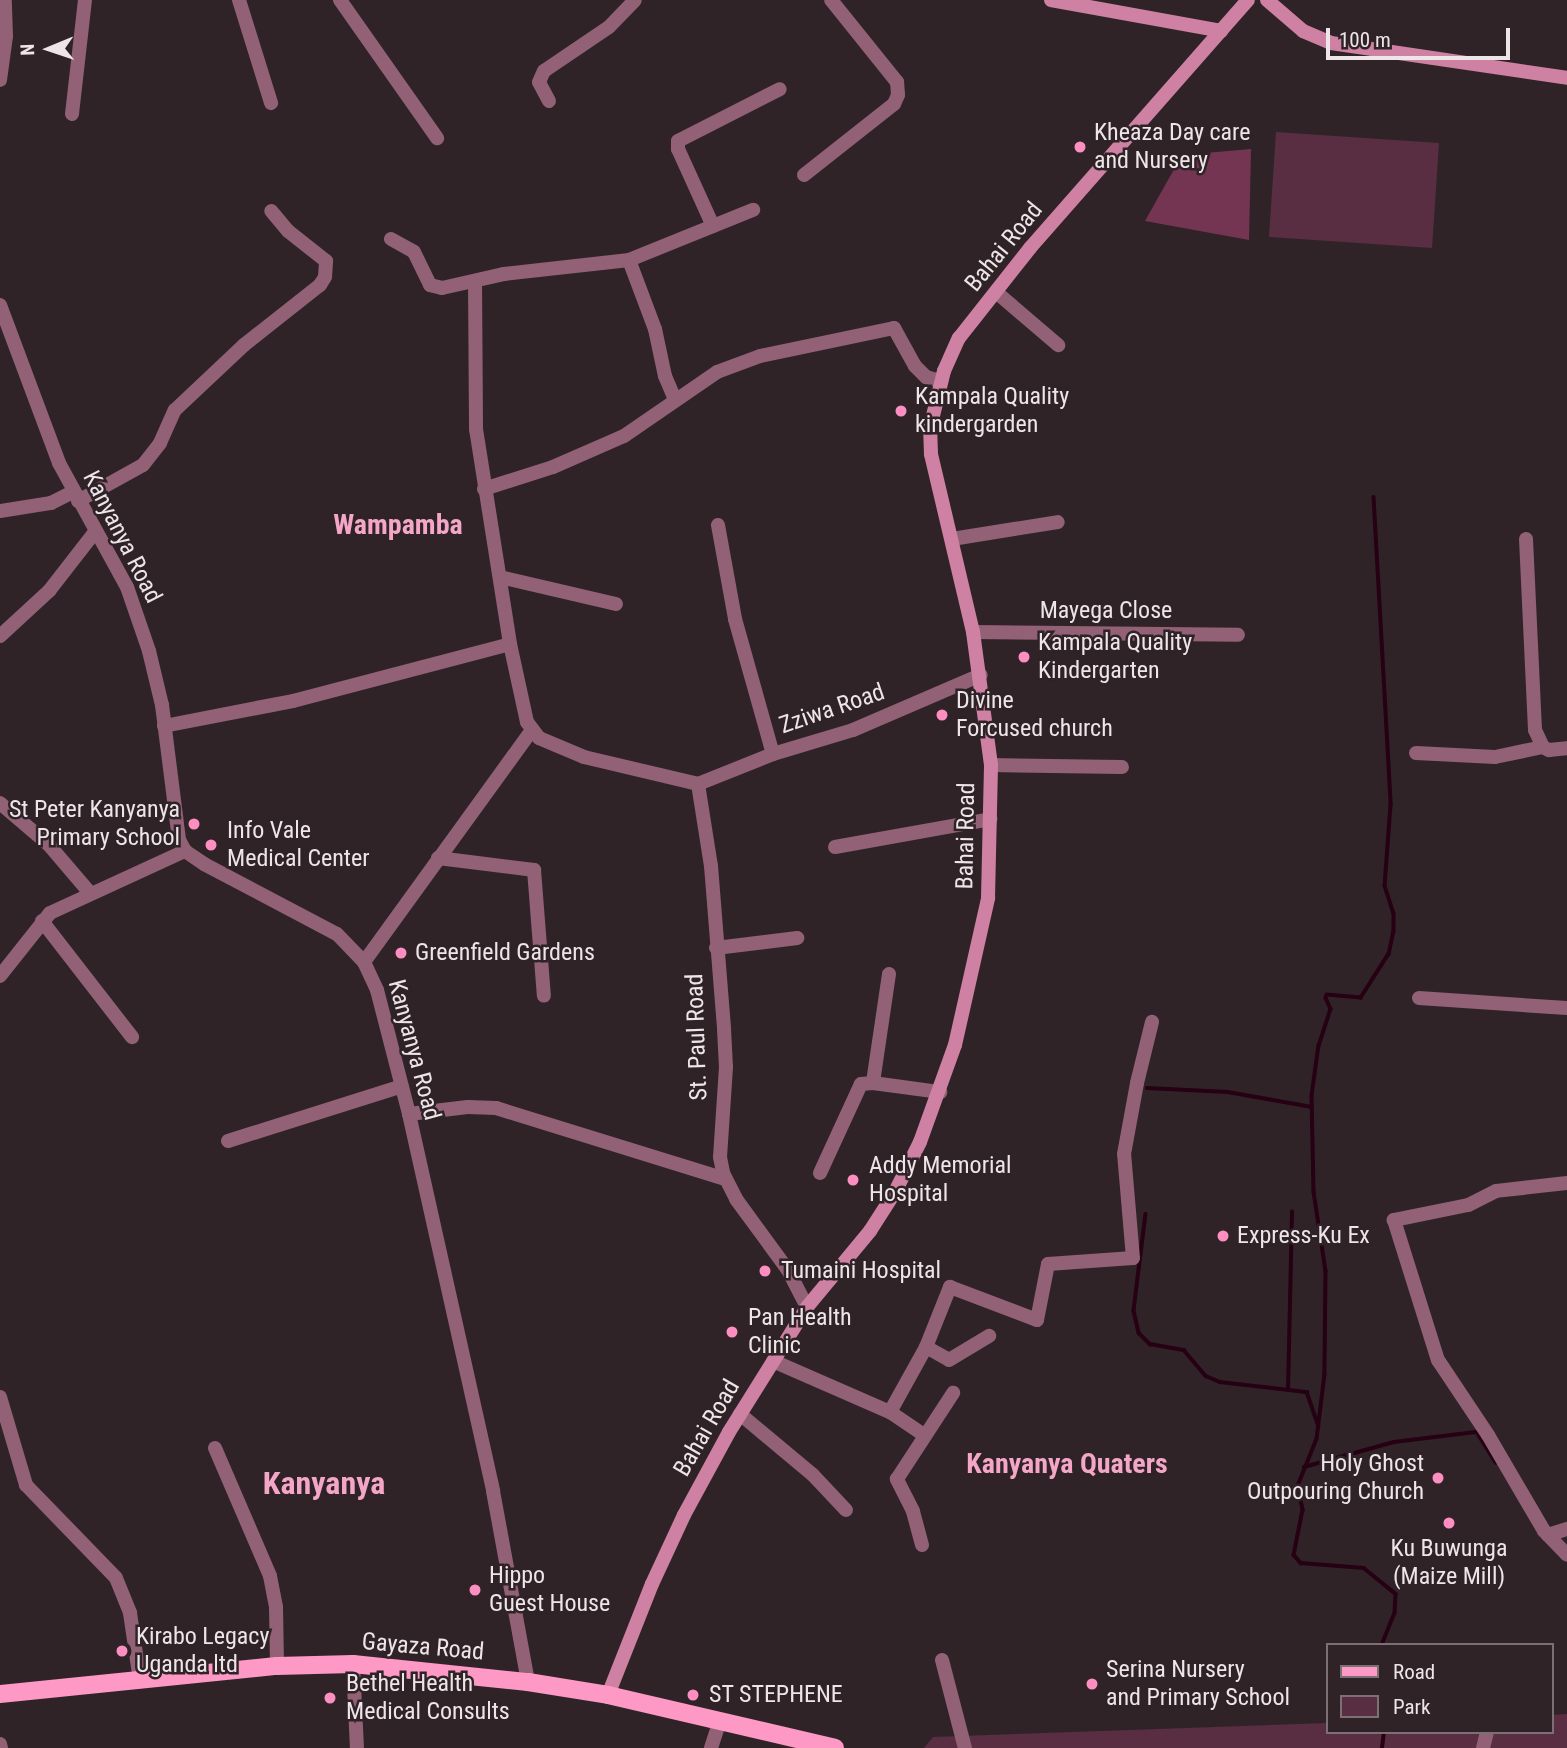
<!DOCTYPE html>
<style>
body{margin:0}
#map{position:relative;width:1567px;height:1748px;overflow:hidden;background:#2f2328;font-family:"Roboto Condensed",sans-serif}
div>[style]{position:absolute}
[style*='--x']{left:calc(var(--x)*1px);top:calc(var(--y)*1px);width:calc(var(--w)*1px);rotate:calc(var(--a)*1deg)}
.green>*{inset:0;background:#592e42}
.forest>*{inset:0;background:#743553}
.stream>*{height:3.5px;margin:-1.75px;padding:0 1.75px;transform-origin:1.75px;border-radius:1.75px;background:#260013}
.street>*{height:14px;margin:-7px;padding:0 7px;transform-origin:7px;border-radius:7px;background:#926176}
.secondary>*{height:14px;margin:-7px;padding:0 7px;transform-origin:7px;border-radius:7px;background:#cf81a3}
.primary>*{height:18px;margin:-9px;padding:0 9px;transform-origin:9px;border-radius:9px;background:#fe99c5}
.dots>*{width:19px;height:19px;translate:-50% -50%;box-sizing:border-box;border:4px solid #2f2328;border-radius:50%}
span{translate:-50% -50%;white-space:nowrap;text-align:center;line-height:1.15;-webkit-text-stroke:5px #2f2328;paint-order:stroke}
.poi-label{font-size:24px;color:#eee5e8}
.left{translate:0 -50%;text-align:left}
.right{translate:-100% -50%;text-align:right}
.street-label{font-size:24px;color:#eee5e8}
.quarter-label{font-size:28px;color:#f4a6c7;font-weight:700}
.district-label{font-size:32px;color:#f4a6c7;font-weight:700}
.legend{position:absolute;left:1326px;top:1643px;width:228px;height:91px;box-sizing:border-box;background:#2f2328;border:2px solid #7b7175;margin:0;padding:9px 12px;list-style:none;font-size:21px;color:#eee5e8}
.legend li{display:flex;align-items:center;gap:14px;height:35px}
.legend b{width:35px;border:2px solid #7b7175}
.north{position:absolute;left:14px;top:14px;width:70px;height:70px;-webkit-text-stroke:5px #2f2328;paint-order:stroke;rotate:268deg;font-size:19px;font-weight:700;line-height:28px;text-align:center;color:#eee5e8}
.north::after{content:'';display:block;margin:auto;width:24px;height:32px;background:#eee5e8;clip-path:polygon(50% 0,100% 100%,50% 72%,0 100%)}
.scale{position:absolute;left:1326px;top:28px;width:184px;height:32px;box-sizing:border-box;border:4px solid #eee5e8;border-top:0;padding-left:9px;font-size:21px;line-height:24px;white-space:nowrap;color:#eee5e8;-webkit-text-stroke:5px #2f2328;paint-order:stroke}
</style>
<div id="map">
<div class="green">
<div style="clip-path:polygon(1276px 132px,1439px 143px,1432px 248px,1269px 237px)"></div>
<div style="clip-path:polygon(1567px 1714px,1567px 1748px,924px 1748px,933px 1737px,1327px 1723px,1327px 1732px,1551px 1732px,1551px 1715px)"></div>
</div>
<div class="forest">
<div style="clip-path:polygon(1251px 149px,1249px 240px,1145px 221px,1182px 155px)"></div>
</div>
<div class="stream">
<div style="--x:1374;--y:497;--w:308;--a:86.8"></div>
<div style="--x:1391;--y:805;--w:81;--a:94.2"></div>
<div style="--x:1385;--y:886;--w:29;--a:72"></div>
<div style="--x:1394;--y:914;--w:17;--a:90"></div>
<div style="--x:1394;--y:931;--w:24;--a:102"></div>
<div style="--x:1389;--y:954;--w:52;--a:122.5"></div>
<div style="--x:1361;--y:998;--w:34;--a:-175"></div>
<div style="--x:1327;--y:995;--w:3;--a:108"></div>
<div style="--x:1326;--y:998;--w:12;--a:66"></div>
<div style="--x:1331;--y:1009;--w:38;--a:108"></div>
<div style="--x:1319;--y:1045;--w:51;--a:97.8"></div>
<div style="--x:1312;--y:1096;--w:96;--a:88.8"></div>
<div style="--x:1314;--y:1192;--w:80;--a:81.4"></div>
<div style="--x:1326;--y:1271;--w:103;--a:90.6"></div>
<div style="--x:1325;--y:1374;--w:65;--a:97"></div>
<div style="--x:1317;--y:1439;--w:51;--a:112"></div>
<div style="--x:1298;--y:1486;--w:25;--a:78"></div>
<div style="--x:1303;--y:1510;--w:46;--a:101.3"></div>
<div style="--x:1294;--y:1555;--w:11;--a:49"></div>
<div style="--x:1301;--y:1563;--w:63;--a:4.5"></div>
<div style="--x:1364;--y:1568;--w:41;--a:39.1"></div>
<div style="--x:1396;--y:1594;--w:19;--a:93"></div>
<div style="--x:1395;--y:1613;--w:35;--a:112"></div>
<div style="--x:1147;--y:1088;--w:81;--a:2.8"></div>
<div style="--x:1228;--y:1092;--w:85;--a:10.1"></div>
<div style="--x:1146;--y:1214;--w:98;--a:97.1"></div>
<div style="--x:1134;--y:1311;--w:23;--a:77"></div>
<div style="--x:1139;--y:1333;--w:16;--a:45"></div>
<div style="--x:1150;--y:1344;--w:35;--a:10"></div>
<div style="--x:1184;--y:1350;--w:34;--a:50"></div>
<div style="--x:1206;--y:1376;--w:15;--a:23"></div>
<div style="--x:1220;--y:1382;--w:88;--a:6.6"></div>
<div style="--x:1307;--y:1392;--w:36;--a:71"></div>
<div style="--x:1288;--y:1390;--w:178;--a:-88.7"></div>
<div style="--x:1304;--y:1467;--w:93;--a:-15.5"></div>
<div style="--x:1394;--y:1442;--w:84;--a:-6.9"></div>
<div style="--x:1477;--y:1432;--w:36;--a:58"></div>
<div style="--x:1382;--y:1748;--w:16;--a:-83"></div>
</div>
<div class="street">
<div style="--x:239;--y:0;--w:108;--a:72.7"></div>
<div style="--x:340;--y:0;--w:169;--a:54.9"></div>
<div style="--x:0;--y:80;--w:44;--a:-82.2"></div>
<div style="--x:6;--y:36;--w:36;--a:-92"></div>
<div style="--x:549;--y:101;--w:21;--a:-118"></div>
<div style="--x:539;--y:82;--w:12;--a:-66"></div>
<div style="--x:544;--y:71;--w:78;--a:-34.1"></div>
<div style="--x:609;--y:27;--w:37;--a:-46"></div>
<div style="--x:72;--y:114;--w:115;--a:-83.5"></div>
<div style="--x:804;--y:175;--w:115;--a:-38.3"></div>
<div style="--x:894;--y:104;--w:10;--a:-66"></div>
<div style="--x:898;--y:95;--w:13;--a:-94"></div>
<div style="--x:897;--y:82;--w:105;--a:-128.8"></div>
<div style="--x:713;--y:226;--w:85;--a:-114.4"></div>
<div style="--x:678;--y:149;--w:8;--a:-90"></div>
<div style="--x:678;--y:141;--w:114;--a:-27"></div>
<div style="--x:391;--y:239;--w:26;--a:29"></div>
<div style="--x:414;--y:252;--w:37;--a:64"></div>
<div style="--x:430;--y:285;--w:12;--a:14"></div>
<div style="--x:442;--y:288;--w:64;--a:-12.7"></div>
<div style="--x:504;--y:274;--w:126;--a:-6.4"></div>
<div style="--x:629;--y:260;--w:134;--a:-22"></div>
<div style="--x:629;--y:260;--w:74;--a:69.4"></div>
<div style="--x:655;--y:329;--w:48;--a:78"></div>
<div style="--x:665;--y:376;--w:25;--a:67"></div>
<div style="--x:475;--y:281;--w:148;--a:89.6"></div>
<div style="--x:476;--y:429;--w:218;--a:81"></div>
<div style="--x:510;--y:644;--w:80;--a:77.7"></div>
<div style="--x:527;--y:722;--w:20;--a:53"></div>
<div style="--x:539;--y:738;--w:49;--a:22.9"></div>
<div style="--x:584;--y:757;--w:117;--a:13.3"></div>
<div style="--x:996;--y:292;--w:82;--a:40.5"></div>
<div style="--x:0;--y:305;--w:169;--a:69.5"></div>
<div style="--x:59;--y:463;--w:141;--a:61.3"></div>
<div style="--x:127;--y:587;--w:68;--a:71"></div>
<div style="--x:149;--y:651;--w:56;--a:76.5"></div>
<div style="--x:162;--y:705;--w:136;--a:82.8"></div>
<div style="--x:179;--y:840;--w:13;--a:61"></div>
<div style="--x:185;--y:851;--w:23;--a:34"></div>
<div style="--x:204;--y:864;--w:150;--a:27.8"></div>
<div style="--x:337;--y:934;--w:39;--a:46"></div>
<div style="--x:364;--y:962;--w:31;--a:65"></div>
<div style="--x:377;--y:990;--w:128;--a:75.5"></div>
<div style="--x:409;--y:1114;--w:386;--a:77.4"></div>
<div style="--x:493;--y:1491;--w:194;--a:79.6"></div>
<div style="--x:484;--y:489;--w:72;--a:-17.7"></div>
<div style="--x:553;--y:467;--w:77;--a:-23.6"></div>
<div style="--x:624;--y:436;--w:113;--a:-34.5"></div>
<div style="--x:717;--y:372;--w:46;--a:-20.4"></div>
<div style="--x:760;--y:356;--w:137;--a:-11.8"></div>
<div style="--x:894;--y:328;--w:43;--a:61.1"></div>
<div style="--x:915;--y:366;--w:16;--a:45"></div>
<div style="--x:926;--y:377;--w:16;--a:15"></div>
<div style="--x:78;--y:501;--w:74;--a:-29"></div>
<div style="--x:143;--y:465;--w:28;--a:-52"></div>
<div style="--x:160;--y:443;--w:36;--a:-66"></div>
<div style="--x:175;--y:410;--w:95;--a:-43.3"></div>
<div style="--x:244;--y:345;--w:97;--a:-38.3"></div>
<div style="--x:320;--y:285;--w:9;--a:-58"></div>
<div style="--x:325;--y:277;--w:16;--a:-86"></div>
<div style="--x:326;--y:261;--w:48;--a:-141.7"></div>
<div style="--x:288;--y:231;--w:26;--a:-130"></div>
<div style="--x:0;--y:511;--w:52;--a:-8.9"></div>
<div style="--x:51;--y:503;--w:25;--a:-27"></div>
<div style="--x:718;--y:525;--w:96;--a:79.7"></div>
<div style="--x:735;--y:619;--w:140;--a:74.3"></div>
<div style="--x:952;--y:539;--w:107;--a:-9.1"></div>
<div style="--x:1526;--y:539;--w:191;--a:87.3"></div>
<div style="--x:1535;--y:730;--w:19;--a:65"></div>
<div style="--x:500;--y:577;--w:119;--a:13.1"></div>
<div style="--x:973;--y:632;--w:265;--a:0.6"></div>
<div style="--x:0;--y:636;--w:67;--a:-42.6"></div>
<div style="--x:49;--y:591;--w:75;--a:-52.1"></div>
<div style="--x:164;--y:726;--w:131;--a:-11"></div>
<div style="--x:293;--y:701;--w:224;--a:-14.7"></div>
<div style="--x:1416;--y:753;--w:79;--a:2.9"></div>
<div style="--x:1495;--y:757;--w:49;--a:-11.8"></div>
<div style="--x:1543;--y:747;--w:7;--a:27"></div>
<div style="--x:1549;--y:750;--w:18;--a:-6"></div>
<div style="--x:991;--y:765;--w:131;--a:0.9"></div>
<div style="--x:698;--y:784;--w:83;--a:81"></div>
<div style="--x:711;--y:866;--w:164;--a:85.4"></div>
<div style="--x:724;--y:1029;--w:38;--a:87"></div>
<div style="--x:726;--y:1067;--w:90;--a:93.8"></div>
<div style="--x:720;--y:1157;--w:16;--a:79"></div>
<div style="--x:723;--y:1173;--w:29;--a:63"></div>
<div style="--x:736;--y:1199;--w:88;--a:53.8"></div>
<div style="--x:788;--y:1270;--w:42;--a:62.8"></div>
<div style="--x:698;--y:784;--w:81;--a:-21.8"></div>
<div style="--x:773;--y:754;--w:84;--a:-16.7"></div>
<div style="--x:853;--y:730;--w:139;--a:-23.3"></div>
<div style="--x:0;--y:803;--w:65;--a:40.6"></div>
<div style="--x:49;--y:845;--w:63;--a:49.5"></div>
<div style="--x:835;--y:847;--w:158;--a:-10.2"></div>
<div style="--x:438;--y:858;--w:97;--a:7.1"></div>
<div style="--x:534;--y:870;--w:126;--a:85.5"></div>
<div style="--x:42;--y:921;--w:147;--a:52.2"></div>
<div style="--x:716;--y:948;--w:82;--a:-7"></div>
<div style="--x:364;--y:962;--w:285;--a:-54.1"></div>
<div style="--x:889;--y:974;--w:110;--a:98.4"></div>
<div style="--x:873;--y:1083;--w:68;--a:7.7"></div>
<div style="--x:0;--y:976;--w:80;--a:-51.6"></div>
<div style="--x:50;--y:913;--w:149;--a:-24.7"></div>
<div style="--x:1419;--y:998;--w:148;--a:3.9"></div>
<div style="--x:409;--y:1114;--w:59;--a:-6.8"></div>
<div style="--x:468;--y:1107;--w:28;--a:2"></div>
<div style="--x:496;--y:1108;--w:240;--a:17.2"></div>
<div style="--x:228;--y:1141;--w:182;--a:-17.5"></div>
<div style="--x:820;--y:1173;--w:98;--a:-65.3"></div>
<div style="--x:861;--y:1084;--w:12;--a:-5"></div>
<div style="--x:1567;--y:1183;--w:71;--a:173.6"></div>
<div style="--x:1496;--y:1191;--w:31;--a:153"></div>
<div style="--x:1468;--y:1205;--w:76;--a:168.5"></div>
<div style="--x:1394;--y:1220;--w:147;--a:72.6"></div>
<div style="--x:1438;--y:1360;--w:90;--a:56.3"></div>
<div style="--x:1488;--y:1435;--w:111;--a:59.7"></div>
<div style="--x:1544;--y:1531;--w:33;--a:46"></div>
<div style="--x:926;--y:1347;--w:26;--a:29"></div>
<div style="--x:949;--y:1360;--w:47;--a:-31"></div>
<div style="--x:773;--y:1361;--w:128;--a:23.6"></div>
<div style="--x:890;--y:1412;--w:41;--a:34.1"></div>
<div style="--x:0;--y:1397;--w:92;--a:73.5"></div>
<div style="--x:26;--y:1485;--w:129;--a:45.9"></div>
<div style="--x:116;--y:1578;--w:38;--a:68"></div>
<div style="--x:130;--y:1613;--w:69;--a:81.6"></div>
<div style="--x:890;--y:1412;--w:74;--a:-61"></div>
<div style="--x:926;--y:1347;--w:65;--a:-68.2"></div>
<div style="--x:950;--y:1287;--w:93;--a:20.8"></div>
<div style="--x:1037;--y:1320;--w:57;--a:-78.9"></div>
<div style="--x:1048;--y:1264;--w:85;--a:-4"></div>
<div style="--x:1133;--y:1258;--w:104;--a:-94.9"></div>
<div style="--x:1124;--y:1154;--w:72;--a:-79.6"></div>
<div style="--x:1137;--y:1083;--w:63;--a:-76.2"></div>
<div style="--x:740;--y:1414;--w:95;--a:39.9"></div>
<div style="--x:813;--y:1475;--w:48;--a:46.7"></div>
<div style="--x:215;--y:1448;--w:139;--a:66.7"></div>
<div style="--x:270;--y:1576;--w:32;--a:79"></div>
<div style="--x:276;--y:1607;--w:59;--a:89"></div>
<div style="--x:1548;--y:1535;--w:20;--a:-18"></div>
<div style="--x:922;--y:1545;--w:35;--a:-105"></div>
<div style="--x:913;--y:1511;--w:36;--a:-117"></div>
<div style="--x:897;--y:1479;--w:103;--a:-56.9"></div>
<div style="--x:942;--y:1660;--w:91;--a:75.4"></div>
<div style="--x:353;--y:1664;--w:84;--a:87.3"></div>
<div style="--x:0;--y:1744;--w:4;--a:76"></div>
<div style="--x:711;--y:1748;--w:26;--a:-72"></div>
<div style="--x:1483;--y:1748;--w:16;--a:-76"></div>
</div>
<div class="secondary">
<div style="--x:1051;--y:0;--w:173;--a:10.3"></div>
<div style="--x:1267;--y:0;--w:48;--a:40.7"></div>
<div style="--x:1303;--y:31;--w:30;--a:23"></div>
<div style="--x:1331;--y:43;--w:239;--a:8.4"></div>
<div style="--x:608;--y:1695;--w:119;--a:-68.4"></div>
<div style="--x:652;--y:1584;--w:76;--a:-65.1"></div>
<div style="--x:684;--y:1515;--w:94;--a:-61.5"></div>
<div style="--x:729;--y:1432;--w:147;--a:-58"></div>
<div style="--x:807;--y:1307;--w:99;--a:-50.3"></div>
<div style="--x:870;--y:1231;--w:46;--a:-57.3"></div>
<div style="--x:895;--y:1192;--w:56;--a:-63.4"></div>
<div style="--x:920;--y:1142;--w:103;--a:-70.2"></div>
<div style="--x:955;--y:1045;--w:151;--a:-77.3"></div>
<div style="--x:988;--y:898;--w:133;--a:-88.7"></div>
<div style="--x:991;--y:765;--w:134;--a:-97.7"></div>
<div style="--x:973;--y:632;--w:183;--a:-103.3"></div>
<div style="--x:931;--y:454;--w:26;--a:-92"></div>
<div style="--x:930;--y:428;--w:59;--a:-76.2"></div>
<div style="--x:944;--y:371;--w:36;--a:-66"></div>
<div style="--x:959;--y:338;--w:115;--a:-51.7"></div>
<div style="--x:1030;--y:248;--w:330;--a:-48.7"></div>
</div>
<div class="primary">
<div style="--x:0;--y:1694;--w:278;--a:-5.8"></div>
<div style="--x:277;--y:1666;--w:76;--a:-1.5"></div>
<div style="--x:353;--y:1664;--w:176;--a:5.9"></div>
<div style="--x:528;--y:1682;--w:81;--a:9.2"></div>
<div style="--x:608;--y:1695;--w:233;--a:13.1"></div>
</div>
<div class="dots">
<div style="left:1080px;top:147px;background:#fd8ec0"></div>
<div style="left:901px;top:411px;background:#fd8ec0"></div>
<div style="left:1024px;top:657px;background:#fd8ec0"></div>
<div style="left:942px;top:715px;background:#fd8ec0"></div>
<div style="left:194px;top:824px;background:#fd8ec0"></div>
<div style="left:211px;top:845px;background:#fd8ec0"></div>
<div style="left:401px;top:953px;background:#fd8ec0"></div>
<div style="left:853px;top:1180px;background:#fd8ec0"></div>
<div style="left:1223px;top:1236px;background:#fd8ec0"></div>
<div style="left:765px;top:1271px;background:#fd8ec0"></div>
<div style="left:732px;top:1332px;background:#fd8ec0"></div>
<div style="left:1438px;top:1478px;background:#fd8ec0"></div>
<div style="left:1449px;top:1523px;background:#fd8ec0"></div>
<div style="left:475px;top:1590px;background:#fd8ec0"></div>
<div style="left:122px;top:1651px;background:#fd8ec0"></div>
<div style="left:1092px;top:1684px;background:#fd8ec0"></div>
<div style="left:693px;top:1695px;background:#fd8ec0"></div>
<div style="left:330px;top:1698px;background:#fd8ec0"></div>
</div>
<div class="poi-label">
<span class="left" style="left:1094px;top:147px">Kheaza Day care<br>and Nursery</span>
<span class="left" style="left:915px;top:411px">Kampala Quality<br>kindergarden</span>
<span class="left" style="left:1038px;top:657px">Kampala Quality<br>Kindergarten</span>
<span class="left" style="left:956px;top:715px">Divine<br>Forcused church</span>
<span class="right" style="left:180px;top:824px">St Peter Kanyanya<br>Primary School</span>
<span class="left" style="left:227px;top:845px">Info Vale<br>Medical Center</span>
<span class="left" style="left:415px;top:953px">Greenfield Gardens</span>
<span class="left" style="left:869px;top:1180px">Addy Memorial<br>Hospital</span>
<span class="left" style="left:1237px;top:1236px">Express-Ku Ex</span>
<span class="left" style="left:781px;top:1271px">Tumaini Hospital</span>
<span class="left" style="left:748px;top:1332px">Pan Health<br>Clinic</span>
<span class="right" style="left:1424px;top:1478px">Holy Ghost<br>Outpouring Church</span>
<span style="left:1449px;top:1563px">Ku Buwunga<br>(Maize Mill)</span>
<span class="left" style="left:489px;top:1590px">Hippo<br>Guest House</span>
<span class="left" style="left:136px;top:1651px">Kirabo Legacy<br>Uganda ltd</span>
<span class="left" style="left:1106px;top:1684px">Serina Nursery<br>and Primary School</span>
<span class="left" style="left:346px;top:1698px">Bethel Health<br>Medical Consults</span>
<span class="left" style="left:709px;top:1695px">ST STEPHENE</span>
</div>
<div class="street-label">
<span style="left:1004px;top:247px;rotate:-51deg">Bahai Road</span>
<span style="left:122px;top:537px;rotate:63deg">Kanyanya Road</span>
<span style="left:1106px;top:611px">Mayega Close</span>
<span style="left:832px;top:709px;rotate:-19deg">Zziwa Road</span>
<span style="left:966px;top:836px;rotate:-89deg">Bahai Road</span>
<span style="left:697px;top:1037px;rotate:-92deg">St. Paul Road</span>
<span style="left:414px;top:1050px;rotate:75deg">Kanyanya Road</span>
<span style="left:707px;top:1428px;rotate:-60deg">Bahai Road</span>
<span style="left:423px;top:1647px;rotate:5deg">Gayaza Road</span>
</div>
<div class="quarter-label">
<span style="left:398px;top:525px">Wampamba</span>
<span style="left:1067px;top:1464px">Kanyanya Quaters</span>
</div>
<div class="district-label">
<span style="left:324px;top:1483px">Kanyanya</span>
</div>
<ul class="legend">
<li><b style="height:9px;background:#fe99c5"></b>Road</li>
<li><b style="height:19px;background:#592e42"></b>Park</li>
</ul>
<div class="north">N</div>
<div class="scale">100 m</div>
</div>
